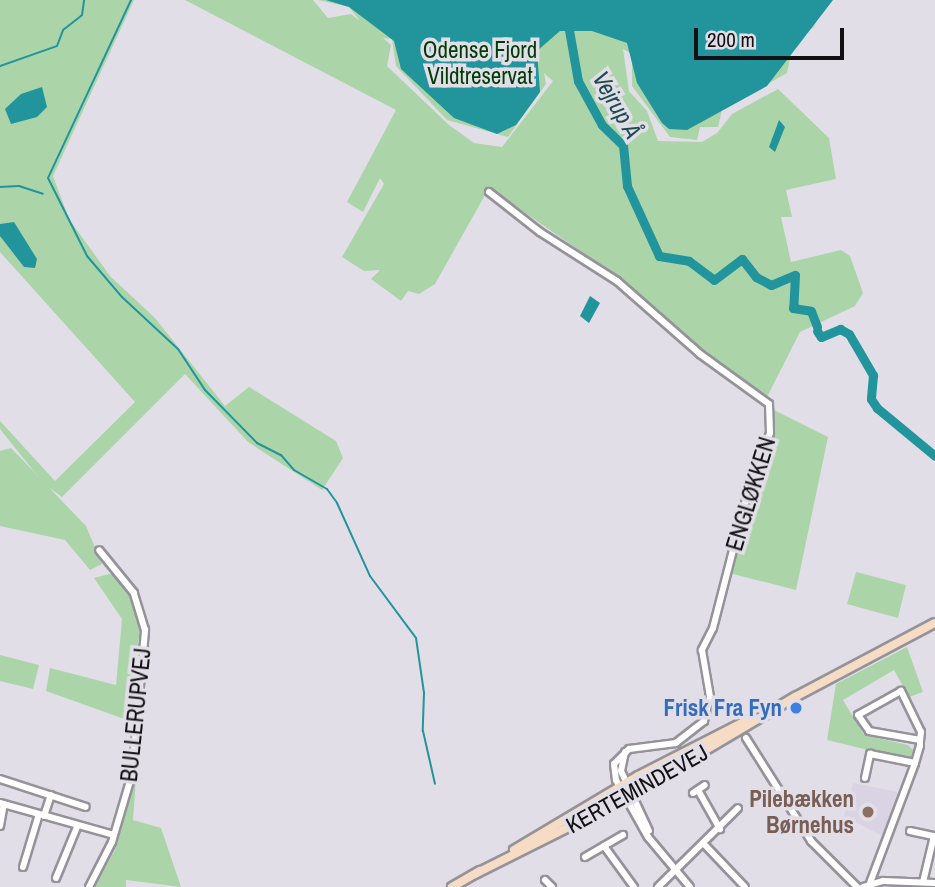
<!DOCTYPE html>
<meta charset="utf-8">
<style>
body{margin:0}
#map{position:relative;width:935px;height:887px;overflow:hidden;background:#e1dee7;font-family:"Archivo Narrow",sans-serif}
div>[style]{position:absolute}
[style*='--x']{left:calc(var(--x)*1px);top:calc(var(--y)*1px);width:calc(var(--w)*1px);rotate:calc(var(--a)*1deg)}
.built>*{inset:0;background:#d9d3e3}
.green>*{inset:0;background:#abd5a9}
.water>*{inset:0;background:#21949c}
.stream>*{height:2px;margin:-1px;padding:0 1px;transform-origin:1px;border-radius:1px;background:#21949c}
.river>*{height:9px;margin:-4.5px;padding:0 4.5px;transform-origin:4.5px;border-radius:4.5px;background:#21949c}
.roads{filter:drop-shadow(2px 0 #95929a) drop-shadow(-2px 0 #95929a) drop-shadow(0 2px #95929a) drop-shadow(0 -2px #95929a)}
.minor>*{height:6px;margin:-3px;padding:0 3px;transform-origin:3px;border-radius:3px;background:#fff}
.major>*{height:8px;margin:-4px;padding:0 4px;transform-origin:4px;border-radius:4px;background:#f6dbc5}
.dots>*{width:19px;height:19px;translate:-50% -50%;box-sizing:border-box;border:4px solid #e1dee7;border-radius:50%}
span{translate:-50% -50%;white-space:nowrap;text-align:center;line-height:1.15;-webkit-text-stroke:7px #e1dee7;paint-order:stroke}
.park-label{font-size:23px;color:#003c06}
.street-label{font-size:23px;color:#111013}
.shop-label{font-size:23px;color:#366cbe;font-weight:700}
.right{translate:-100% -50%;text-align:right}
.education-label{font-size:23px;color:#785e54;font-weight:700}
.water-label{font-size:24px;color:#1d4b4f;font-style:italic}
.scale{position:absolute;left:694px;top:28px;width:150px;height:32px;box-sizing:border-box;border:4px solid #111013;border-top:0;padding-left:9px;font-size:21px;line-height:24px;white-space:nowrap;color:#111013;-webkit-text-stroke:5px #e1dee7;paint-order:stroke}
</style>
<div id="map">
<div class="built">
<div style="clip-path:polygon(853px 783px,898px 792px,882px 836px,844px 816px)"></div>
</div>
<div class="green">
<div style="clip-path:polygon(0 0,134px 0,53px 176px,69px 219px,110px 276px,155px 318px,225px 406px,249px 387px,336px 441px,343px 458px,322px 490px,248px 442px,185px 374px,62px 497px,44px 484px,0 429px,0 421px,55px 481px,135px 402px,0 252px)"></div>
<div style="clip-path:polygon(evenodd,185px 0,313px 0,328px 18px,351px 14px,360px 21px,349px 7px,318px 0,825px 0,814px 27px,794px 41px,787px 73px,722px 110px,718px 127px,700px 127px,697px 140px,670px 137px,632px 86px,632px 54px,623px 49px,629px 91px,647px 111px,658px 141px,702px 142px,717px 133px,732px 114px,778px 89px,829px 138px,836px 179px,786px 190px,792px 217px,781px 217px,791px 262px,841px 250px,850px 256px,863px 293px,855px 306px,800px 332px,767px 397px,705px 354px,618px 277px,489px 188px,435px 284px,419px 294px,408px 291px,401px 301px,371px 279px,380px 270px,364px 271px,342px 257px,384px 184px,380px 178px,363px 212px,347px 202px,396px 110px,185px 0,383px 38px,392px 39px,396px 66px,447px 120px,508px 137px,546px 84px,544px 73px,553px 81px,502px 147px,474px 143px,449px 125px,387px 66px,391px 45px,383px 38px)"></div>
<div style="clip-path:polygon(772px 409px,828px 437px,796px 590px,729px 573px,751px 488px,773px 434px)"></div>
<div style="clip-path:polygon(11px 448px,86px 526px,102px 564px,90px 570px,65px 540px,0 526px,0 451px)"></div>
<div style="clip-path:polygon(856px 572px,906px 585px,898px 618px,847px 604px)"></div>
<div style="clip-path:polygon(113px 573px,132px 599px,140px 627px,130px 721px,46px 691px,50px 668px,116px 685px,122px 619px,94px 578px)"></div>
<div style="clip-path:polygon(907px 647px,923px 692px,909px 697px,894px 670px,843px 700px,864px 735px,908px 745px,913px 750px,910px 760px,827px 740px,836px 684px)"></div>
<div style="clip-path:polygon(0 655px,39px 665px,33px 689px,0 681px)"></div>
<div style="clip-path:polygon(136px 779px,133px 820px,161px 828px,181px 887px,126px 880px,126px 887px,95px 887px,115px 850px)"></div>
</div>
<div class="water">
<div style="clip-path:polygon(326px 0,833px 0,767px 86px,687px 130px,669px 129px,662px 123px,637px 83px,627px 43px,592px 31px,560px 31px,537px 51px,540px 92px,516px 125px,497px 134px,454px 118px,401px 69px,394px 41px,349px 7px)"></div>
<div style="clip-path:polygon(42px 87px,47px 107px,37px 117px,11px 124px,5px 109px,21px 94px)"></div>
<div style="clip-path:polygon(779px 120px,785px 127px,775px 152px,769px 147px)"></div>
<div style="clip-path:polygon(14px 222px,37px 259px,35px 268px,24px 267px,0 236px,0 224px)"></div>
<div style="clip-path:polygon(590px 296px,600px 303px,589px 323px,580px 316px)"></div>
</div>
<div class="stream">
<div style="--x:131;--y:0;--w:196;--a:115"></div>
<div style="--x:48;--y:178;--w:87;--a:63.4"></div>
<div style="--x:87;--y:256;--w:54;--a:49.5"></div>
<div style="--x:122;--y:297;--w:76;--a:42.9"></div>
<div style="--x:178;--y:349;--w:49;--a:56.6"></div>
<div style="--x:205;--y:390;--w:74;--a:45.5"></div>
<div style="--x:257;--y:443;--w:27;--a:27"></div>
<div style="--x:281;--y:455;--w:20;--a:49"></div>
<div style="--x:294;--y:470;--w:38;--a:30"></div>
<div style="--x:327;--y:489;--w:17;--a:54"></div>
<div style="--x:337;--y:503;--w:80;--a:65.7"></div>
<div style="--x:370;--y:576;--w:77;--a:53.4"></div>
<div style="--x:416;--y:638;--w:56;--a:81.7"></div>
<div style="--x:424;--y:693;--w:38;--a:92"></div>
<div style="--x:423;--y:731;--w:54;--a:77.2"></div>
<div style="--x:0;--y:66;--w:60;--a:-19.3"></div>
<div style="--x:57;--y:46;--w:17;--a:-69"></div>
<div style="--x:63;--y:30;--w:24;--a:-38"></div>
<div style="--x:82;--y:15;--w:15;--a:-82"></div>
<div style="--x:0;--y:187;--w:19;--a:-3"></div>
<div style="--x:19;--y:186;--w:25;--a:18"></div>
</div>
<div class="river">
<div style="--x:569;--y:30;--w:52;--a:80"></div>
<div style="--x:578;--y:81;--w:50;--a:61.4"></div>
<div style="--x:602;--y:125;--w:29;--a:44"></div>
<div style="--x:623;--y:145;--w:41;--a:84.4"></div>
<div style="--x:627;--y:186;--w:77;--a:65.4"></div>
<div style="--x:659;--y:256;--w:30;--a:9"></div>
<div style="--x:689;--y:261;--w:31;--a:37"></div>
<div style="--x:714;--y:280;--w:35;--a:-37"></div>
<div style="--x:742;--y:259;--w:23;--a:52"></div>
<div style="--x:756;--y:277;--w:17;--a:28"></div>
<div style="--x:771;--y:285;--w:26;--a:-23"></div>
<div style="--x:795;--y:275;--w:33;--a:93"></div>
<div style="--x:793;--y:308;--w:18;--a:9"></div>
<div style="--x:811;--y:311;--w:17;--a:69"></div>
<div style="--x:817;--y:331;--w:7;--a:56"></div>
<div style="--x:821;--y:337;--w:21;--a:-23"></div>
<div style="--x:840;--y:329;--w:10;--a:29"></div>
<div style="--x:849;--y:334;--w:48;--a:59.7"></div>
<div style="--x:873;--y:375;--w:24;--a:95"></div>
<div style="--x:871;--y:399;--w:11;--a:56"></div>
<div style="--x:877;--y:408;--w:75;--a:39.6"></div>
</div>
<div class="roads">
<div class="minor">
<div style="--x:489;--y:192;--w:65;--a:38.1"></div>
<div style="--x:540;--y:232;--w:91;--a:32.5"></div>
<div style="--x:617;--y:281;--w:111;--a:41.3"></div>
<div style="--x:700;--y:354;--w:85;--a:35.9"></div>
<div style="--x:769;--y:404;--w:29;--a:88"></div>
<div style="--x:770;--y:433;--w:51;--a:112"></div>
<div style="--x:751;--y:480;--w:153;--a:104.4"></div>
<div style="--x:713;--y:628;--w:25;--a:117"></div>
<div style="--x:702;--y:650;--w:48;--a:80.3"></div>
<div style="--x:710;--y:697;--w:25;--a:104"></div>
<div style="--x:704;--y:721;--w:36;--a:142"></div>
<div style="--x:676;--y:743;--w:47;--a:172.7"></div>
<div style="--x:629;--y:749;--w:21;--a:135"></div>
<div style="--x:614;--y:764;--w:16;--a:83"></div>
<div style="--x:616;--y:780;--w:65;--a:60.7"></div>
<div style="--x:648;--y:837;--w:65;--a:50"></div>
<div style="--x:746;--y:738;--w:122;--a:57.7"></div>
<div style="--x:811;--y:841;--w:65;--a:45"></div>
<div style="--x:625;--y:752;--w:19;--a:102"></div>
<div style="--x:621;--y:771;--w:66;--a:65"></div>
<div style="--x:865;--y:778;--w:25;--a:-78"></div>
<div style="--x:870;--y:754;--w:46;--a:11.3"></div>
<div style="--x:0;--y:779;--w:90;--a:18"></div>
<div style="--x:698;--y:790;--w:45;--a:60.6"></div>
<div style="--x:693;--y:793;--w:14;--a:-34"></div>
<div style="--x:627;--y:796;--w:21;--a:-47"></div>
<div style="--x:641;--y:781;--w:51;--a:-29.1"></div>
<div style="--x:0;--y:803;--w:118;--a:15.7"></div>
<div style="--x:44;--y:816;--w:22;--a:-72"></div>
<div style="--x:576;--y:819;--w:56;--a:-30.3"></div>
<div style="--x:0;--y:826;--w:22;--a:-80"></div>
<div style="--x:910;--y:831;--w:25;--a:12"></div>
<div style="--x:934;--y:836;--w:47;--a:103.4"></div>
<div style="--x:704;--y:844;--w:59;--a:46.4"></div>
<div style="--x:604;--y:846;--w:51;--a:53.8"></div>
<div style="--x:585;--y:857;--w:44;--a:-30.1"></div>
<div style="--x:23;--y:867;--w:55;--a:-73.2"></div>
<div style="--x:56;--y:878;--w:55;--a:-67.6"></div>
<div style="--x:545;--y:880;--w:10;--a:45"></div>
<div style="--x:870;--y:883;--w:128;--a:-69.4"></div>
<div style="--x:915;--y:763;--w:18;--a:-74"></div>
<div style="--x:920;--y:746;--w:6;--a:-90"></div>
<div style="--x:920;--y:740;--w:8;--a:-83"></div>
<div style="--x:921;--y:732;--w:46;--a:-116"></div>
<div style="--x:901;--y:691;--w:49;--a:150.8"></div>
<div style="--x:858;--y:715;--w:19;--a:55"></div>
<div style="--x:869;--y:731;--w:52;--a:10"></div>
<div style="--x:89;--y:887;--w:51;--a:-62.9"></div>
<div style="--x:112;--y:842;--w:71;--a:-73.6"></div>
<div style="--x:132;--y:774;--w:145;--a:-84.8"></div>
<div style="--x:145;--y:630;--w:39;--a:-107"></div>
<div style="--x:134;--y:593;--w:55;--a:-129.1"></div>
<div style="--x:658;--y:887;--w:112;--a:-44.6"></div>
<div style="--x:863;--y:887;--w:21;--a:-17"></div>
<div style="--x:883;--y:881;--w:52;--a:2.2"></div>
</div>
<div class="major">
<div style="--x:514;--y:850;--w:144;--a:-30.8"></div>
<div style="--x:638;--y:776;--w:123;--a:-27"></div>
<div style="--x:475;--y:874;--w:154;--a:-26.6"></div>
<div style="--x:613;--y:805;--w:212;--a:-30.7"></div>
<div style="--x:795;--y:697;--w:158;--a:-27.9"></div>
<div style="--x:452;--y:887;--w:32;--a:-30"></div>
</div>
</div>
<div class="dots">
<div style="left:796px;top:708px;background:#3f7fe0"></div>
<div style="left:868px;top:812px;background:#8d6e63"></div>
</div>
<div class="park-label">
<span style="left:480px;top:63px">Odense Fjord<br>Vildtreservat</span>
</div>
<div class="street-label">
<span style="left:751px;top:494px;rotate:-73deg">ENGLØKKEN</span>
<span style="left:136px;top:715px;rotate:-84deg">BULLERUPVEJ</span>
<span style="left:637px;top:789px;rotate:-29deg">KERTEMINDEVEJ</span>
</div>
<div class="shop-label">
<span class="right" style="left:782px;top:708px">Frisk Fra Fyn</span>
</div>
<div class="education-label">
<span class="right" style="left:854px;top:812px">Pilebækken<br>Børnehus</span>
</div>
<div class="water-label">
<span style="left:617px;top:105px;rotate:60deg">Vejrup Å</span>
</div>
<div class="scale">200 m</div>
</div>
